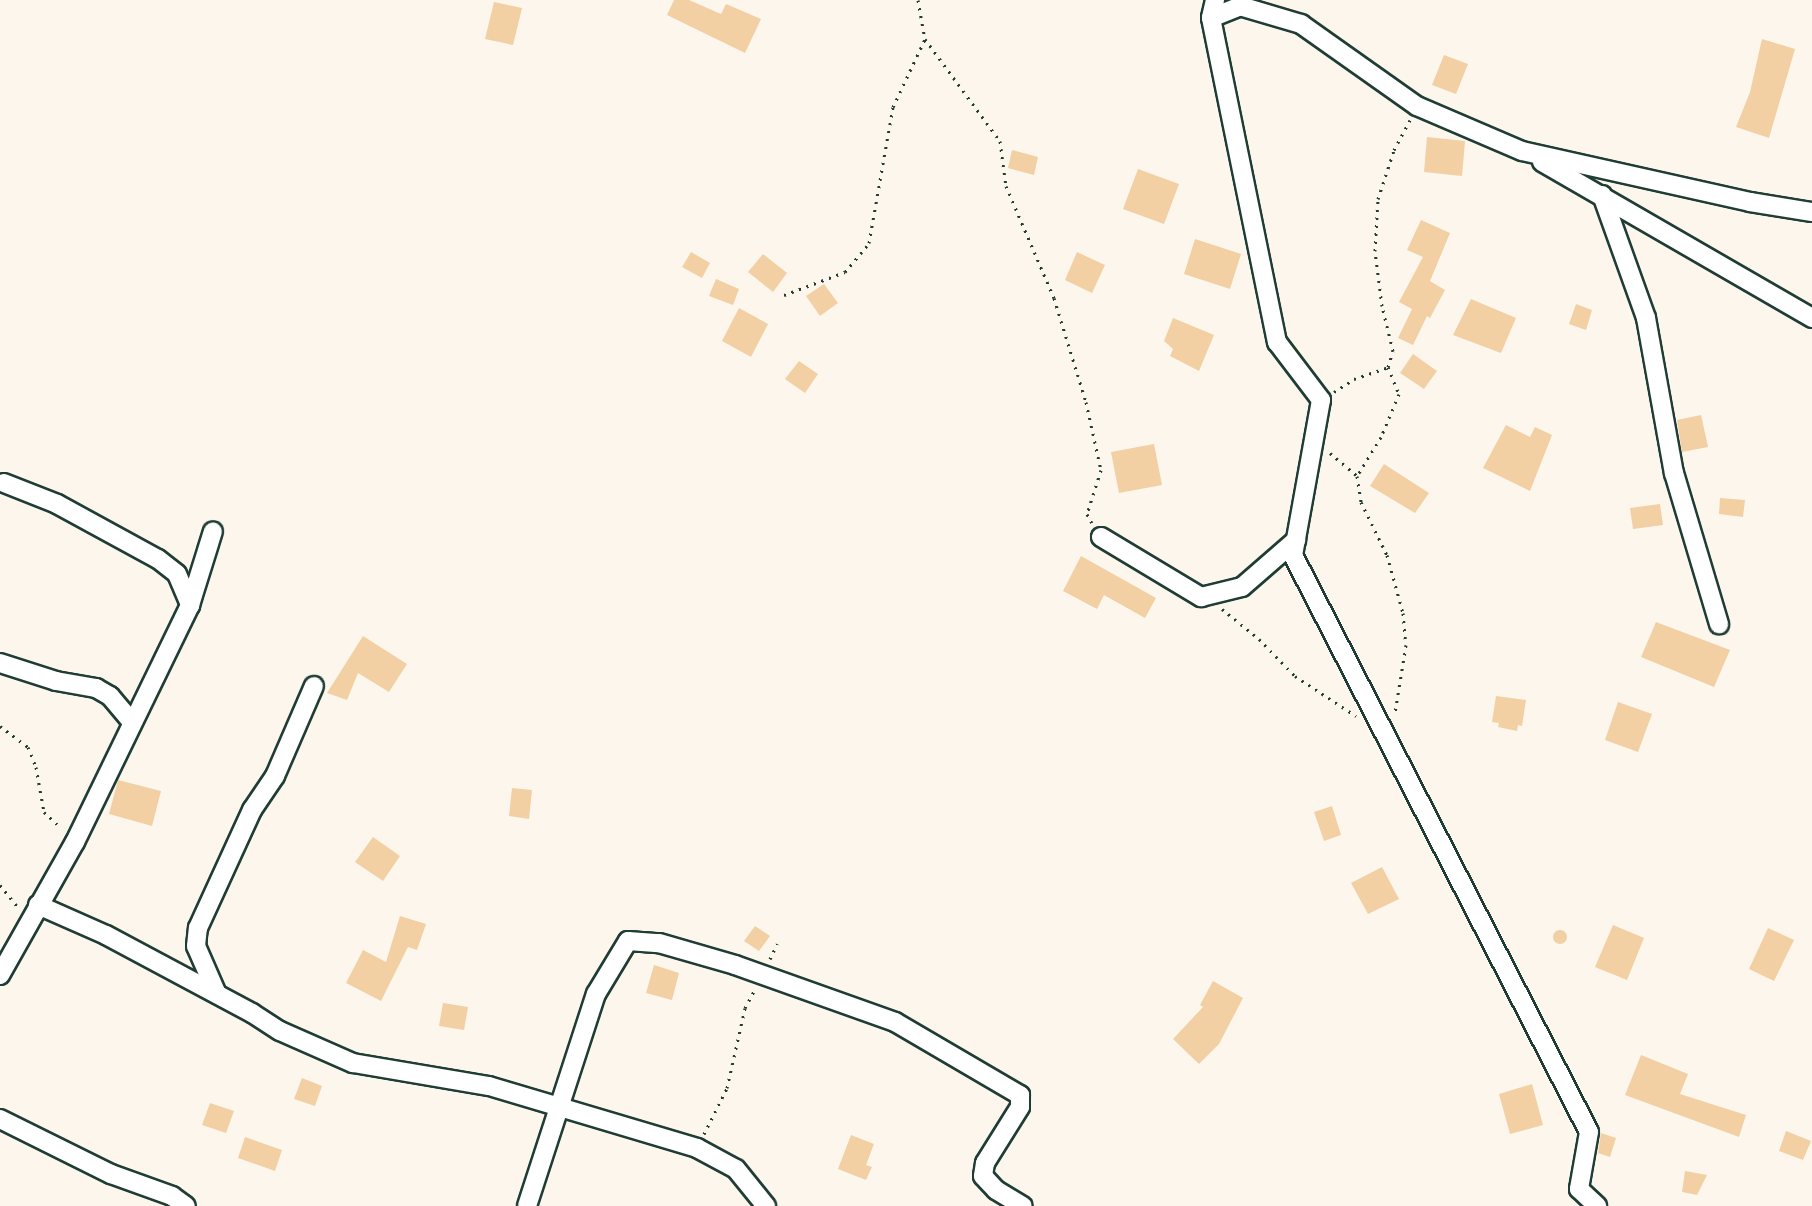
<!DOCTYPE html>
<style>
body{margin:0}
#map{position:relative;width:1812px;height:1206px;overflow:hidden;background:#fcf6ed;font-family:Mali,sans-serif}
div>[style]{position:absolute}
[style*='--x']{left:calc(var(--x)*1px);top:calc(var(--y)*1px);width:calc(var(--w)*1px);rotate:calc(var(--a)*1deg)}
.building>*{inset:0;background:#f2d0a3}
.round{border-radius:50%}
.path>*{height:3px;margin-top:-1.5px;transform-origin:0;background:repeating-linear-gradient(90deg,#1f3d34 0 2px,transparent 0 8px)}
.roads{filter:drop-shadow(2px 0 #1f3d34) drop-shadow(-2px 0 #1f3d34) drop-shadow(0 2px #1f3d34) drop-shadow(0 -2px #1f3d34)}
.minor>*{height:18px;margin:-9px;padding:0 9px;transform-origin:9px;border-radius:9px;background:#fff}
span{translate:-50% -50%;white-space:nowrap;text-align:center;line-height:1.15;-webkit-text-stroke:8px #fff;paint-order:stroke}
</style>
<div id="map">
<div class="building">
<div style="clip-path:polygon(674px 0,689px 0,721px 14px,726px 4px,761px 19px,745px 53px,667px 15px)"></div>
<div style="clip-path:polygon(494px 2px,522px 8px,513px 45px,485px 39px)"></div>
<div style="clip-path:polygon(1762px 39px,1795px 49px,1769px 138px,1736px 127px,1750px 92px)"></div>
<div style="clip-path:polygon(1444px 55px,1468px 64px,1456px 94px,1432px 85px)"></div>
<div style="clip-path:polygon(1427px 137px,1465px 141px,1462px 176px,1424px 172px)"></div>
<div style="clip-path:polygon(1012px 150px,1038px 157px,1034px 175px,1008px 168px)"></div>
<div style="clip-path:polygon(1138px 169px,1179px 184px,1164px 224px,1123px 209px)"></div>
<div style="clip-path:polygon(1421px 220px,1450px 233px,1430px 281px,1445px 290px,1430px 318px,1427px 316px,1413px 345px,1398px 338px,1412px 309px,1399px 302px,1423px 257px,1407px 250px)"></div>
<div style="clip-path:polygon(1195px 239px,1241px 254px,1230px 289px,1184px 274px)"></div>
<div style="clip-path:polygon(691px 252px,710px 263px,702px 278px,682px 267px)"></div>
<div style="clip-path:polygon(1077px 252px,1105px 265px,1092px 293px,1065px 280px)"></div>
<div style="clip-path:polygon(763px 254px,787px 273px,773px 292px,748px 272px)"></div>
<div style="clip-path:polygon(716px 279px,739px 289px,733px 305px,709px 296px)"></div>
<div style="clip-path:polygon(824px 284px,838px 303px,820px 316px,806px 296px)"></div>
<div style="clip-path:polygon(1471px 299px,1516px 318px,1501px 353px,1453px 335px)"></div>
<div style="clip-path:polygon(1576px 304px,1592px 310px,1586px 330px,1569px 324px)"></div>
<div style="clip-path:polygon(739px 308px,768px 324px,751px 357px,722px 341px)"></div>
<div style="clip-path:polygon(1173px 318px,1214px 335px,1199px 371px,1170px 356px,1173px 349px,1164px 341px)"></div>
<div style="clip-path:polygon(1413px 354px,1437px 371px,1424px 389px,1400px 373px)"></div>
<div style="clip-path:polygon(799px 361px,818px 374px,805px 393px,785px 379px)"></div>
<div style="clip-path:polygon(1701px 415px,1708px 447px,1682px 452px,1677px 420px)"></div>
<div style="clip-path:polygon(1506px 425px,1530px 437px,1535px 427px,1552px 435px,1530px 491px,1483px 468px)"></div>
<div style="clip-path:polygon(1154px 444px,1162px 485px,1119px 493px,1111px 452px)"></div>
<div style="clip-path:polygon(1384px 464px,1429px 493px,1415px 513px,1370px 486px)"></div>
<div style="clip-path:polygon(1720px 498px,1745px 500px,1743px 517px,1719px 514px)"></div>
<div style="clip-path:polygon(1660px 504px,1663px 525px,1633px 529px,1630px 508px)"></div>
<div style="clip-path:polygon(1081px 556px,1156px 598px,1145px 618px,1104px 595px,1097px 609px,1063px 591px)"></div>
<div style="clip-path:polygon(1656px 622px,1730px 650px,1714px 687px,1641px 657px)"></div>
<div style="clip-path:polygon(363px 636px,407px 664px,389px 692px,358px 673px,347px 700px,327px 693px)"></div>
<div style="clip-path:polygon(1496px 696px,1526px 700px,1522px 726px,1518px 725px,1517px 731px,1498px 727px,1499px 723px,1492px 722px)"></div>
<div style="clip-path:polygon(1618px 702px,1652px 714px,1638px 752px,1605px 740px)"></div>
<div style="clip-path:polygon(118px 780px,161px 791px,152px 826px,109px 814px)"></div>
<div style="clip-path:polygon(512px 788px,532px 790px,529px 819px,509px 816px)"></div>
<div style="clip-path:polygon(1332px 806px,1341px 835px,1324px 841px,1314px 812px)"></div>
<div style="clip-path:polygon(373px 837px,400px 856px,383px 881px,355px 862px)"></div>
<div style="clip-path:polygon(1382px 867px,1399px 899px,1368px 914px,1351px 883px)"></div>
<div style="clip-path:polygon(400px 916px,426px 924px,417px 950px,408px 947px,381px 1001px,346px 983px,363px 950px,386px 962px)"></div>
<div style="clip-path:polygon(1613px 925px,1644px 938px,1627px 980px,1595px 967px)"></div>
<div style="clip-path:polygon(755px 926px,770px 936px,759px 951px,744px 941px)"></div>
<div style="clip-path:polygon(1768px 928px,1794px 940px,1774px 981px,1749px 969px)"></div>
<div class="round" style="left:1553px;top:930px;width:14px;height:14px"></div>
<div style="clip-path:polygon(654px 965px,679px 973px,672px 1000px,646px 993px)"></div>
<div style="clip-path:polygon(1213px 981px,1243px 998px,1219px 1044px,1199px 1064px,1173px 1039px,1203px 1007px,1200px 1005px)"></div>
<div style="clip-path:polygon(443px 1003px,468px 1007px,464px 1030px,439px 1026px)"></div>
<div style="clip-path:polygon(1641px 1055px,1688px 1074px,1680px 1094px,1746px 1115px,1739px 1137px,1625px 1095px)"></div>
<div style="clip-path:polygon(302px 1078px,322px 1086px,315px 1106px,294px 1099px)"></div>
<div style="clip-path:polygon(1532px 1084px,1543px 1125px,1510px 1134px,1499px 1094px)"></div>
<div style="clip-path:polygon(210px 1103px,234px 1111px,226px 1133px,202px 1125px)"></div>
<div style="clip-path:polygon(1786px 1131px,1811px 1141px,1803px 1160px,1779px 1151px)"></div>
<div style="clip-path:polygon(1601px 1133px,1616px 1138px,1610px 1157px,1598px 1153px)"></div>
<div style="clip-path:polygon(851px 1135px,874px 1144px,866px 1165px,872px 1167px,866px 1180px,838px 1169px)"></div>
<div style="clip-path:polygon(245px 1137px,282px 1150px,275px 1171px,238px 1158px)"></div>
<div style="clip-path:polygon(1685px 1171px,1707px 1175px,1697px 1195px,1682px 1192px)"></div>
</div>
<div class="path">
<div style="--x:918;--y:0;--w:40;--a:80"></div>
<div style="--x:925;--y:39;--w:127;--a:53.7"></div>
<div style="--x:1000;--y:141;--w:45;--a:82.4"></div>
<div style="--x:1006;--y:186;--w:122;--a:66.8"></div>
<div style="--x:1054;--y:298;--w:109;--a:72.9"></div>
<div style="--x:1086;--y:402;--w:70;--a:77.6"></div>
<div style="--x:1101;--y:470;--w:46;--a:107.7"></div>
<div style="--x:1087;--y:514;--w:10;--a:61"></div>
<div style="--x:784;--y:295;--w:65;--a:-20.7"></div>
<div style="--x:845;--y:272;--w:38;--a:-50"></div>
<div style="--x:869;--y:243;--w:138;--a:-80"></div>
<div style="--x:893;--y:107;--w:75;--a:-64.8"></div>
<div style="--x:1388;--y:367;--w:29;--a:68"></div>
<div style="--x:1399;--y:394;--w:47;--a:112.7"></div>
<div style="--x:1381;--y:437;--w:46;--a:121.6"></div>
<div style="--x:1357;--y:476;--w:26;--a:81"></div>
<div style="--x:1361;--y:502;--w:59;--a:63.9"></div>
<div style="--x:1387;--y:555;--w:60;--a:74.6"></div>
<div style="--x:1403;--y:613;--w:32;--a:85"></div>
<div style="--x:1406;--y:645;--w:69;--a:99.2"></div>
<div style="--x:1334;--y:392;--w:24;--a:-33"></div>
<div style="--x:1354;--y:379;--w:36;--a:-19"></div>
<div style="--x:1388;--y:367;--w:17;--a:-73"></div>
<div style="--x:1393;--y:351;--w:46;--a:-103.7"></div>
<div style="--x:1382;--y:306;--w:55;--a:-97.3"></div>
<div style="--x:1375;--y:251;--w:52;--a:-86.7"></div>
<div style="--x:1378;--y:199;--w:52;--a:-71.9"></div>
<div style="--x:1394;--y:150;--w:34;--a:-62"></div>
<div style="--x:1330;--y:453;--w:35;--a:40"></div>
<div style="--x:1222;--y:609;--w:48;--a:39"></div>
<div style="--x:1259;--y:639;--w:52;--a:45.8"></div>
<div style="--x:1295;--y:676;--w:73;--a:33.3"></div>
<div style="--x:0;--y:726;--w:35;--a:37"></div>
<div style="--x:28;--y:747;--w:22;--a:68"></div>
<div style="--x:36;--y:767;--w:46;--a:79.9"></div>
<div style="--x:44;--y:812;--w:23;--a:43"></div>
<div style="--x:0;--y:885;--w:28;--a:51"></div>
<div style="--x:770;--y:959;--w:17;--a:-65"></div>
<div style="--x:704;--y:1134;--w:51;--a:-63.4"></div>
<div style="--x:727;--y:1088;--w:82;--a:-77.3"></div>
<div style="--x:745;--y:1008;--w:19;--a:-62"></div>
</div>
<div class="roads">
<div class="minor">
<div style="--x:1215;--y:0;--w:18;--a:103"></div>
<div style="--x:1211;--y:18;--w:331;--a:78.5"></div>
<div style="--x:1277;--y:342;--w:73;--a:52.8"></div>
<div style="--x:1321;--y:400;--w:158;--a:100.2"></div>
<div style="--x:1293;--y:555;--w:648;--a:62.84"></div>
<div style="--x:1589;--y:1132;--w:58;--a:100"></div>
<div style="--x:1579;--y:1189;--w:25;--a:43"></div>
<div style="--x:1211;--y:18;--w:31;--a:-22"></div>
<div style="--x:1240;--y:6;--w:64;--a:16.4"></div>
<div style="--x:1301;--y:24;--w:142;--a:35.3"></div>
<div style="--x:1417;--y:106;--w:114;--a:23.2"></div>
<div style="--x:1522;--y:151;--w:234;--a:12.6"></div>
<div style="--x:1750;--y:202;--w:63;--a:9.2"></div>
<div style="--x:1542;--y:162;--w:312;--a:30"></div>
<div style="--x:1602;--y:195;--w:131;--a:70.3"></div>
<div style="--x:1646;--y:318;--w:158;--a:79.8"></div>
<div style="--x:1674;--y:473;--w:158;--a:73.4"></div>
<div style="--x:4;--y:483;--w:57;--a:21.6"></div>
<div style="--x:57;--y:504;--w:115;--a:28.6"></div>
<div style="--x:158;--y:559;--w:24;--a:38"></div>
<div style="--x:177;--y:574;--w:34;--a:67"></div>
<div style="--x:1101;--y:537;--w:117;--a:31"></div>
<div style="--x:1201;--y:597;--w:42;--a:-13.7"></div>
<div style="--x:1242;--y:587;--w:72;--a:-41"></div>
<div style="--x:0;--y:663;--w:59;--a:17.8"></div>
<div style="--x:56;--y:681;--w:41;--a:9.9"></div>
<div style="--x:96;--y:688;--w:16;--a:30"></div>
<div style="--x:110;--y:696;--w:34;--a:50"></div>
<div style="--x:38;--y:905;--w:74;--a:23.8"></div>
<div style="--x:106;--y:935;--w:166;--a:28.1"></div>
<div style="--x:252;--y:1013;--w:33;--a:33"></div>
<div style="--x:280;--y:1031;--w:80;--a:23.7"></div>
<div style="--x:353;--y:1063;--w:138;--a:9.6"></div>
<div style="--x:489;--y:1086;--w:217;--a:16.6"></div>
<div style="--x:697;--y:1148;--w:44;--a:28.3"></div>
<div style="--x:736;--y:1169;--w:48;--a:51"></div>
<div style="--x:0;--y:975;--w:153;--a:-60.6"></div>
<div style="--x:75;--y:842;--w:263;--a:-64.1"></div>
<div style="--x:190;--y:605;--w:77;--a:-72.7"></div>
<div style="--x:217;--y:994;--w:52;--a:-113.6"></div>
<div style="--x:196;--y:946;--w:18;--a:-84"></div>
<div style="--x:198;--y:928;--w:130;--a:-65.4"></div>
<div style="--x:252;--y:810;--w:41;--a:-55.9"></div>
<div style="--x:275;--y:776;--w:98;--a:-66.6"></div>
<div style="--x:0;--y:1119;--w:124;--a:26.4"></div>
<div style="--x:111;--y:1174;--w:65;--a:19.8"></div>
<div style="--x:172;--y:1196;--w:17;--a:36"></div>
<div style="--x:527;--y:1206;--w:223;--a:-72"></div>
<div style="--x:596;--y:994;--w:62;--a:-58.9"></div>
<div style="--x:628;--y:941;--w:31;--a:4"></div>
<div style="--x:659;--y:943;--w:79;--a:16.1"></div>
<div style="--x:735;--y:965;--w:170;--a:19.6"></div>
<div style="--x:895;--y:1022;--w:145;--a:30.3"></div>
<div style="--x:1020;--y:1095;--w:12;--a:90"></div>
<div style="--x:1020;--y:1107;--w:66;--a:122"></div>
<div style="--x:985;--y:1163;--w:13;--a:99"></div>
<div style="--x:983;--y:1176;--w:19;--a:47"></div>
<div style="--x:996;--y:1190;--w:31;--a:31"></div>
</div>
</div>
</div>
